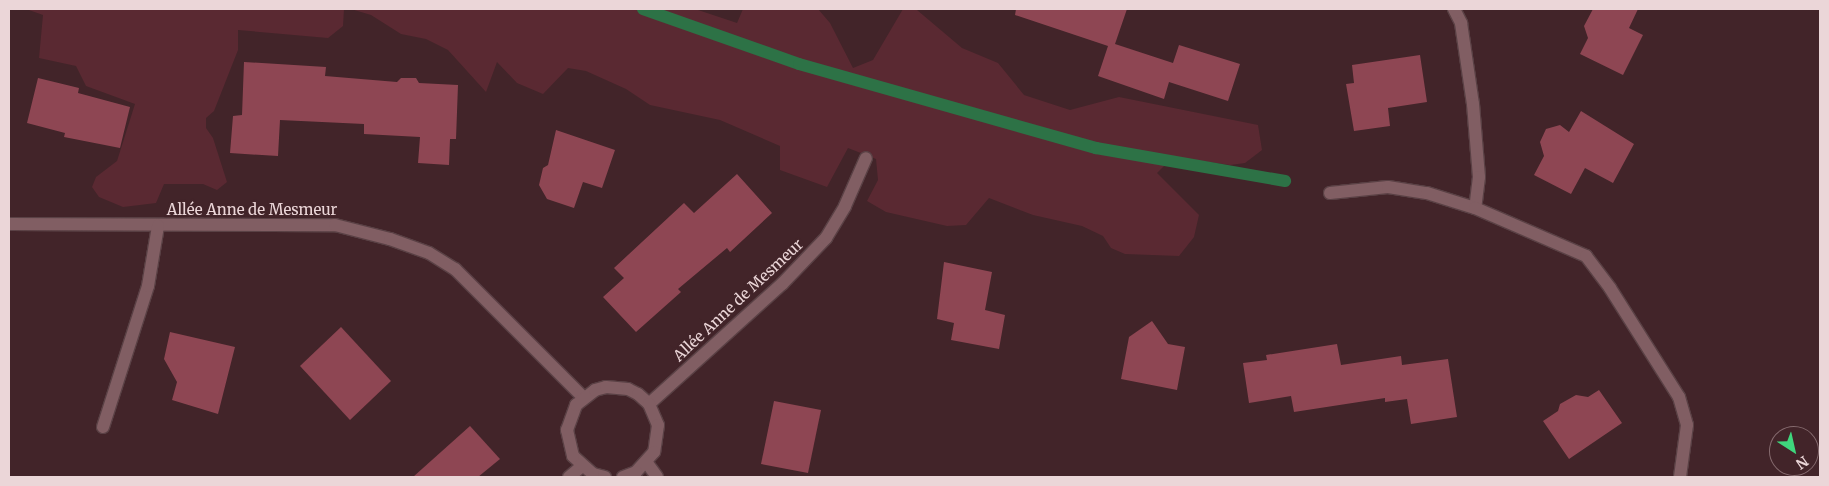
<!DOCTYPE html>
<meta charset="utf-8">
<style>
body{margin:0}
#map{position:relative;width:1829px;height:486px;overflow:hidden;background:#422429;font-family:Merriweather,serif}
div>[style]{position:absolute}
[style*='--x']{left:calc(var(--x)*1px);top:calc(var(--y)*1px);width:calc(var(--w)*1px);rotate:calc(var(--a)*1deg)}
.green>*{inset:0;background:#5a2932}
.stream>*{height:12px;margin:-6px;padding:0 6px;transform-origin:6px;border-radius:6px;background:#2d7246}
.building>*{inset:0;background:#8e4653}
.roads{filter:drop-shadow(1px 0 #5a4145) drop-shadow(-1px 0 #5a4145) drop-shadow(0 1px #5a4145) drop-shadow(0 -1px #5a4145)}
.minor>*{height:12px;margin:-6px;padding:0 6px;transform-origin:6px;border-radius:6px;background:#815e63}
span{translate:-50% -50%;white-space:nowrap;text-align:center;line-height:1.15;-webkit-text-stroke:4.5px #422429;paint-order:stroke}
.street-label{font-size:15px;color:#ebd6d8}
.frame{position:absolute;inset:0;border:10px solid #ebd6d8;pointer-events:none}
.north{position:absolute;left:1769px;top:426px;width:50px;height:50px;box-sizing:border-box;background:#422429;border:1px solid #866b6f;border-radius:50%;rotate:145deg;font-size:14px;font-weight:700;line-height:20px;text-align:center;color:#ebd6d8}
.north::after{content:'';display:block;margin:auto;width:18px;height:22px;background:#3fd77d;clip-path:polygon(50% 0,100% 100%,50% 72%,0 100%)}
</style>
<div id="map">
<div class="green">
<div style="clip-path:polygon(26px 9px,344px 9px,343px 26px,328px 38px,238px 30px,238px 50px,214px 111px,206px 118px,206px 128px,213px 138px,227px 182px,217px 190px,203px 184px,164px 184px,156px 203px,123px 207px,99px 197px,92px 187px,96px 177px,117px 161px,135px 104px,86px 86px,76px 66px,39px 58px,43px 15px)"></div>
<div style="clip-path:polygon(351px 9px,695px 9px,737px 23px,743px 9px,818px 9px,830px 23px,853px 68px,873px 60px,903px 9px,917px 10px,962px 48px,998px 63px,1024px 95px,1070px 110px,1119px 97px,1258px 125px,1262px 150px,1245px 163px,1230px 165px,1173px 157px,1157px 173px,1199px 215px,1194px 237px,1179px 256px,1125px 254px,1111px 248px,1103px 236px,1082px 226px,1033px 215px,989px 198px,966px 225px,947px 226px,886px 212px,867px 201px,878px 180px,876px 159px,848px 148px,827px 187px,780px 170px,780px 146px,720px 120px,650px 105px,626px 89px,586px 71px,568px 68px,543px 94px,517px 83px,497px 62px,486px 92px,448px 50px,426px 39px,401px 34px,371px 15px)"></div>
</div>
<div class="stream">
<div style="--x:643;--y:9;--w:165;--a:19.4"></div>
<div style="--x:799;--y:64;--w:309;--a:15.8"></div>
<div style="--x:1096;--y:148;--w:192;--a:9.9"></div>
</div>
<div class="building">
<div style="clip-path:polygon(1016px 9px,1127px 9px,1115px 44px,1173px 63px,1179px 45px,1240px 64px,1228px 101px,1169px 82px,1164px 99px,1098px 76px,1108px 46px,1015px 15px)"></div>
<div style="clip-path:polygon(1593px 9px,1638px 9px,1629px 28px,1643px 35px,1623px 75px,1580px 54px,1588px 38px,1584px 26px)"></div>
<div style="clip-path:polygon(1420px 55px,1427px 102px,1388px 108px,1390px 126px,1354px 131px,1346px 84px,1354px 83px,1352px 65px)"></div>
<div style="clip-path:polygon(244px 62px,326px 67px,325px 76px,397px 82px,401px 78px,416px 78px,419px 83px,458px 85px,456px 139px,450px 139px,449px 165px,418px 163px,420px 137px,364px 134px,364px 124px,280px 120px,278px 156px,230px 153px,233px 116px,242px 115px)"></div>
<div style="clip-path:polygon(38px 78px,79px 88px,78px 93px,130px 107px,120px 148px,64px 137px,65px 133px,27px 123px)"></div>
<div style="clip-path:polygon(1581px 111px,1634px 144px,1613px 183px,1585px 168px,1571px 194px,1534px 175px,1544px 156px,1540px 142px,1546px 129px,1560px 125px,1569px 132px)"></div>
<div style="clip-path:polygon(556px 130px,615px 150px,602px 188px,583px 182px,574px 208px,547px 199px,539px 185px,543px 168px,548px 165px)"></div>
<div style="clip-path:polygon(737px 174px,772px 213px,730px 252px,727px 248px,678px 289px,681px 292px,636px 332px,603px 297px,624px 278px,614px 268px,684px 203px,694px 213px)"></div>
<div style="clip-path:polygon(944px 262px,992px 272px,985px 310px,1005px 315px,999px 349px,951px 340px,954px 323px,937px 319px)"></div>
<div style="clip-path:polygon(1152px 321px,1168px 344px,1185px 347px,1177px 390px,1121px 379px,1129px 337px)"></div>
<div style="clip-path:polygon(341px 327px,391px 381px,350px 420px,300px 366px)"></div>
<div style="clip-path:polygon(170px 332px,235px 347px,218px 414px,172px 400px,177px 382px,164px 359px)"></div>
<div style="clip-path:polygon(1337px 344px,1341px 365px,1401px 356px,1402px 365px,1448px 359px,1457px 417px,1411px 424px,1407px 399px,1385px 402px,1385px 398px,1294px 412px,1291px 396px,1249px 403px,1243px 363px,1267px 360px,1266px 355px)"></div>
<div style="clip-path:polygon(1599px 390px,1622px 423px,1569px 459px,1543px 421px,1558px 411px,1560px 404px,1576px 395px,1588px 397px)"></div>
<div style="clip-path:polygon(774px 401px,821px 410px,808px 473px,761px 464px)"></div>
<div style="clip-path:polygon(470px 426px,500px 459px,478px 477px,413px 477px)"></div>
</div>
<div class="roads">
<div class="minor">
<div style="--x:1454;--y:9;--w:16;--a:63"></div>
<div style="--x:1461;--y:23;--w:82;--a:81.6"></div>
<div style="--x:1473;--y:104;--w:73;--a:85.3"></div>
<div style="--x:1479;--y:177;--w:31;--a:97"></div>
<div style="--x:1330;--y:193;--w:58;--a:-5.9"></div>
<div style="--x:1388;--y:187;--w:39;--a:9"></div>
<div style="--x:1427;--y:193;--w:50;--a:17.4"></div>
<div style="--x:1475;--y:208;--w:121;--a:23.4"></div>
<div style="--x:1586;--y:256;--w:40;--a:53"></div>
<div style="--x:1610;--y:288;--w:129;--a:57.7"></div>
<div style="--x:1679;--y:397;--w:29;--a:74"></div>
<div style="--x:1687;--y:425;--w:52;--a:97.7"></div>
<div style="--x:9;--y:224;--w:326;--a:0.2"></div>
<div style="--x:335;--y:225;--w:57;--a:14.3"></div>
<div style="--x:390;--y:239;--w:41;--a:19.7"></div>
<div style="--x:429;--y:253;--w:31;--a:32"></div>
<div style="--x:455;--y:269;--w:181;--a:45"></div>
<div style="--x:649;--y:404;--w:179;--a:-42.1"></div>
<div style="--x:782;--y:284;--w:64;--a:-46.3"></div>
<div style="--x:826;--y:238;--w:37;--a:-59"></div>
<div style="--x:845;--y:206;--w:52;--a:-66.4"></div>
<div style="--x:103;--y:427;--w:148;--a:-72.3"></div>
<div style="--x:148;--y:286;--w:61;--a:-80.5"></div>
<div style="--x:647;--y:463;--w:17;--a:54"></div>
<div style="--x:569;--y:477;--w:17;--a:-40"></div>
<div style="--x:605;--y:477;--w:12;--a:-166"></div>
<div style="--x:593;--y:474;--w:27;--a:-138"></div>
<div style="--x:573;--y:456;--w:27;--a:-103"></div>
<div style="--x:567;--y:430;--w:27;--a:-70"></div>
<div style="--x:576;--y:405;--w:24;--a:-38"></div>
<div style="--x:595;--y:390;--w:11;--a:-15"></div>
<div style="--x:606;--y:387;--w:22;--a:5"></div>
<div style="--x:628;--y:389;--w:11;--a:27"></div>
<div style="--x:638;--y:394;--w:15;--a:42"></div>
<div style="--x:649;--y:404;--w:23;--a:67"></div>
<div style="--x:658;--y:425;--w:27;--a:98"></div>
<div style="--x:654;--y:452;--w:27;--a:132"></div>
<div style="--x:636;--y:472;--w:14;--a:159"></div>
</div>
</div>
<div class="street-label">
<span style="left:252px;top:210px">Allée Anne de Mesmeur</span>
<span style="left:738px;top:300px;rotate:-43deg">Allée Anne de Mesmeur</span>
</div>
<div class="frame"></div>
<div class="north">N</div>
</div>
